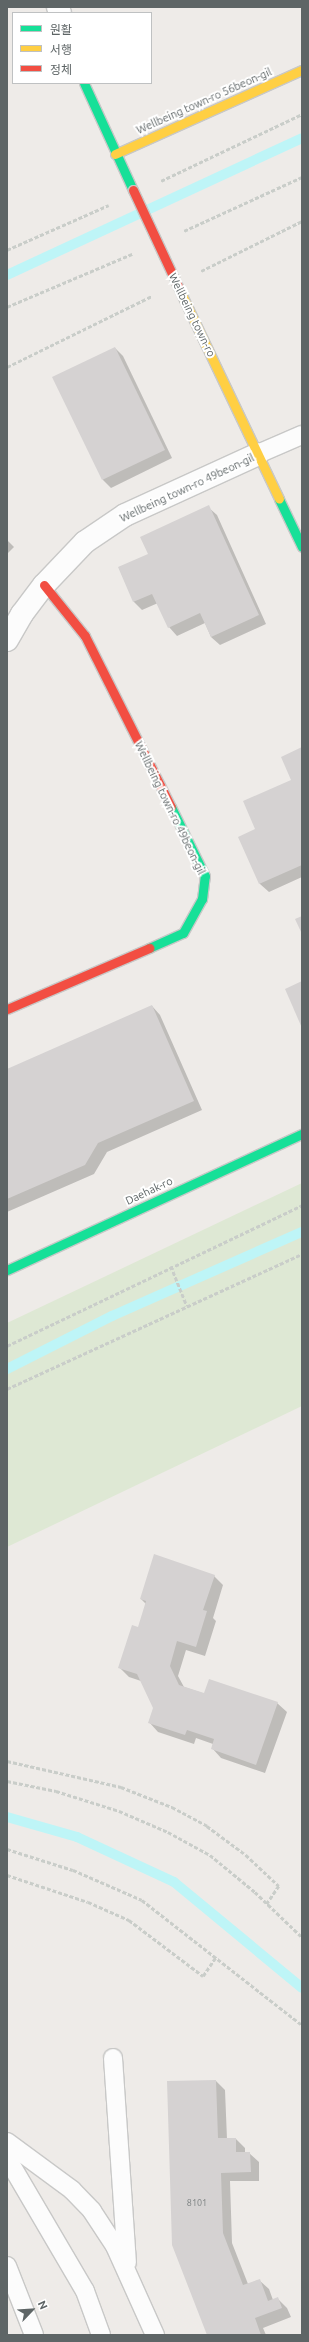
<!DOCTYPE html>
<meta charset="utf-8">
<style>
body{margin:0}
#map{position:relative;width:309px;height:2342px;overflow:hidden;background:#eeebe8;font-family:Ubuntu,"Noto Sans KR",sans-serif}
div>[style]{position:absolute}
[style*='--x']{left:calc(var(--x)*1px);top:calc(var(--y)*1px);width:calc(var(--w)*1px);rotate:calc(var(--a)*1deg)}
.green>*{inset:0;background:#dee8d4}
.shadow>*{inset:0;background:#0003}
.stream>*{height:10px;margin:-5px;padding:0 5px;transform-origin:5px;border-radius:5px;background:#bef5f7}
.building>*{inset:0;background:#d5d2d2}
.path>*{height:2.5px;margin-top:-1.25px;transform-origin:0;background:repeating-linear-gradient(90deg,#c9cdc9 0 4px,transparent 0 6px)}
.roads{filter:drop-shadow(1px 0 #c8c8c7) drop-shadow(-1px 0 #c8c8c7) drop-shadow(0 1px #c8c8c7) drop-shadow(0 -1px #c8c8c7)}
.lane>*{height:18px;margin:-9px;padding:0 9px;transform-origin:9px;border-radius:9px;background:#fcfcfc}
.street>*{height:22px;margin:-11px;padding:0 11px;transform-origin:11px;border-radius:11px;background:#fcfcfc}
.fast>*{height:9px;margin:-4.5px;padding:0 4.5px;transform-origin:4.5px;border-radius:4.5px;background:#16e098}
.slow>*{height:9px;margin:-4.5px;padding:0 4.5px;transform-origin:4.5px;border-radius:4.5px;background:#ffcf43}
.jam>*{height:9px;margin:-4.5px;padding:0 4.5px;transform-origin:4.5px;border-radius:4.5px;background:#f24e42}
.bridges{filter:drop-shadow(1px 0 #c7c8c6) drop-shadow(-1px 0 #c7c8c6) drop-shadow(0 1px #c7c8c6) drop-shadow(0 -1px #c7c8c6)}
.jam-bridge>*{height:9px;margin:-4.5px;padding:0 4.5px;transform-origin:4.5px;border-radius:4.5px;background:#f24e42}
span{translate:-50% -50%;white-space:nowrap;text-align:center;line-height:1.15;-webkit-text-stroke:4px #fff;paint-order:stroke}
.number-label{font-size:9px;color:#7d8282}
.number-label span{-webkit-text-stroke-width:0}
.street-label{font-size:11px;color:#5e6566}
.frame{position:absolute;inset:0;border:8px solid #5e6566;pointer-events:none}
.legend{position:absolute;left:12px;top:12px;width:140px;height:72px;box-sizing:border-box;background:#fff;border:1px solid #bfc1c2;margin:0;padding:5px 7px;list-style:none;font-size:12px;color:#5e6566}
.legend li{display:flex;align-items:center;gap:8px;height:20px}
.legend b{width:20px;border:1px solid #bfc1c2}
.north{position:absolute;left:12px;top:2290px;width:40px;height:40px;-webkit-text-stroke:3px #fff;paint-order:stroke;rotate:65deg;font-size:11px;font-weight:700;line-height:16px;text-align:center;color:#5e6566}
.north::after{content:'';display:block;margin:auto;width:14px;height:18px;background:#5e6566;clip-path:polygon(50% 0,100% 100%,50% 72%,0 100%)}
</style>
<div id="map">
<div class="green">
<div style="clip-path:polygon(302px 1183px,302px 1406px,7px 1547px,7px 1323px)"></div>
</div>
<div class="shadow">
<div style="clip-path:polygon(115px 348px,123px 356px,172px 458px,111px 488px,103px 480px)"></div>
<div style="clip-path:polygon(208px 507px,217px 515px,266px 624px,220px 645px,211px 637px,205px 623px,177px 636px,169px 627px,158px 603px,142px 610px,134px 602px,119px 568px,149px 555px)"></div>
<div style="clip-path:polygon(7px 540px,14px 547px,7px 554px)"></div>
<div style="clip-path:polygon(302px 748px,302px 877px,269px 892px,260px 884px,240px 837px,257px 830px,292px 781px)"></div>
<div style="clip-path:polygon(152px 1006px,160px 1015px,202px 1110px,107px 1152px,94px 1174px,7px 1212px,7px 1070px)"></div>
<div style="clip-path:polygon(214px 1576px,223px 1585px,213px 1618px,216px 1621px,205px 1656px,186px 1650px,178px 1676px,184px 1687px,205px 1694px,277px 1703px,287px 1712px,265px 1773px,221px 1758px,212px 1748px,213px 1744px,196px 1738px,194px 1744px,158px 1732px,149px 1722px,154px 1708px,141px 1681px,129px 1677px,120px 1668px,139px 1628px,146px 1604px,141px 1599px)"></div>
<div style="clip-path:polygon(216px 2081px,225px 2090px,227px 2139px,236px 2139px,245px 2148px,245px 2153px,249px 2153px,259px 2162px,259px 2181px,230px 2181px,232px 2243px,248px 2284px,259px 2280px,269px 2289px,273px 2300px,278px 2299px,287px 2308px,291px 2317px,263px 2328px,266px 2335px,208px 2335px)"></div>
</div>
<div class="stream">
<div style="--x:7;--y:275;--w:325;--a:-24.9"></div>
<div style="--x:7;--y:1369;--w:118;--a:-26.8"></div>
<div style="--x:112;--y:1316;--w:208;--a:-23.9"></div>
<div style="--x:7;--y:1817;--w:73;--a:15.9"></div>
<div style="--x:77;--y:1837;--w:107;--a:24.9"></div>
<div style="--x:174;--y:1882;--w:166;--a:39.6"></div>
</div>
<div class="building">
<div style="clip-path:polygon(115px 347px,165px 450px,102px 480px,52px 377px)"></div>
<div style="clip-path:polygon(209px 505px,259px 615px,211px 637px,200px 613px,168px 628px,152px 594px,133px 602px,118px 567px,148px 554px,140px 537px)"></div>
<div style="clip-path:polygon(302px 747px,302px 865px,259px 884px,238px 837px,255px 829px,243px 801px,291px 780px,281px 757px)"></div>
<div style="clip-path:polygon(302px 916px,302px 934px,295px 919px)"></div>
<div style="clip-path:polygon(302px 981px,302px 1028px,285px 989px)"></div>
<div style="clip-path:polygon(152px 1005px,194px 1101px,98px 1143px,85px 1165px,7px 1199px,7px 1069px)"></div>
<div style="clip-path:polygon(154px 1554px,215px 1575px,203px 1610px,207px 1611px,196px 1647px,177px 1641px,170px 1666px,179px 1685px,204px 1693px,209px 1679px,278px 1702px,256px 1765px,211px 1749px,214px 1739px,187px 1730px,185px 1735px,148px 1723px,153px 1708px,137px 1674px,118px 1668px,132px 1625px,138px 1627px,146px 1601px,140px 1599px)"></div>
<div style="clip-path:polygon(216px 2080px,218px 2138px,236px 2138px,236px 2152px,250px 2152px,251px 2172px,221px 2173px,223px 2233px,243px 2285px,260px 2279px,268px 2301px,278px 2297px,282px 2308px,255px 2318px,261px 2335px,207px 2335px,172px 2245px,167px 2081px)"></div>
</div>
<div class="path">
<div style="--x:161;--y:181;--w:156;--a:-25.4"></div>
<div style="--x:184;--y:231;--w:130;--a:-24.6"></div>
<div style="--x:7;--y:250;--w:111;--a:-23.8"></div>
<div style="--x:201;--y:271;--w:113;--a:-26.3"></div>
<div style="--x:7;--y:307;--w:136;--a:-23"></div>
<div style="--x:7;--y:367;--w:161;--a:-26.1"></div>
<div style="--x:171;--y:1266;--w:43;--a:68.2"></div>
<div style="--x:7;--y:1346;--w:327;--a:-25.5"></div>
<div style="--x:7;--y:1389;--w:324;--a:-24.6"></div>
<div style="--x:7;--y:1761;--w:117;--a:12.8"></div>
<div style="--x:121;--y:1787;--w:55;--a:21.4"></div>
<div style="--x:172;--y:1807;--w:40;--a:28"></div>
<div style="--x:207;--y:1826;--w:49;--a:36.6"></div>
<div style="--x:246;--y:1855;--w:45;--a:43.2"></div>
<div style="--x:279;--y:1886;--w:22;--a:124"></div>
<div style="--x:7;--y:1781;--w:50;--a:11.5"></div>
<div style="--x:56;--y:1791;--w:66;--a:17.6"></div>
<div style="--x:119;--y:1811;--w:53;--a:23.2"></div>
<div style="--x:168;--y:1832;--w:48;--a:28.7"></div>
<div style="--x:210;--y:1855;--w:58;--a:39.4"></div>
<div style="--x:255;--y:1892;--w:65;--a:43.8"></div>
<div style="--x:7;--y:1849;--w:69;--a:17.7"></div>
<div style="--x:73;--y:1870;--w:75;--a:23.5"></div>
<div style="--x:142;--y:1900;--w:203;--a:38"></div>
<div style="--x:7;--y:1875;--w:85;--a:18.4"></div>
<div style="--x:88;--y:1902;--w:45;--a:23.7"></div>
<div style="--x:129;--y:1920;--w:93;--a:37.1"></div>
<div style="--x:203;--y:1976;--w:23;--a:-56"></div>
</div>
<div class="roads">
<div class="lane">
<div style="--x:258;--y:454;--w:48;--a:-23.4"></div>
<div style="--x:113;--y:2058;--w:205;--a:86.1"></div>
<div style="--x:7;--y:2142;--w:81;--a:36.4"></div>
<div style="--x:72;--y:2190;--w:29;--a:46"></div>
<div style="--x:92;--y:2211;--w:42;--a:56.7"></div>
<div style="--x:115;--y:2246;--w:98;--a:65.8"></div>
<div style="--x:7;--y:2158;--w:154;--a:59.6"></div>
<div style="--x:85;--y:2291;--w:47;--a:70"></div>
<div style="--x:7;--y:2266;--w:74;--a:68.6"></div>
</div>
<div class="street">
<div style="--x:58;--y:7;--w:6;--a:72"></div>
<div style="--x:7;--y:640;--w:30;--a:-60"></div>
<div style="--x:22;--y:614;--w:36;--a:-53"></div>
<div style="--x:44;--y:585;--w:59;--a:-46.4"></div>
<div style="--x:85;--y:542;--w:48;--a:-34"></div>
<div style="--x:125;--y:515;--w:146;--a:-24.6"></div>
</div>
<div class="fast">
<div style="--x:84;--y:83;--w:118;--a:65.4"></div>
<div style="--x:279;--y:499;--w:53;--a:64.4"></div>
<div style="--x:149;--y:948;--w:37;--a:-24"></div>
<div style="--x:183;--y:933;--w:39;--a:-61"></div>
<div style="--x:202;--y:899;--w:23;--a:-83"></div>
<div style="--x:205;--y:876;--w:77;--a:-116.2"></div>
<div style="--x:7;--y:1270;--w:325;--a:-24.8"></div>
</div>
<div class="slow">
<div style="--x:115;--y:154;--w:205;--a:-24.2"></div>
<div style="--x:180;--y:291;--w:230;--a:64.5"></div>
</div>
<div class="jam">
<div style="--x:44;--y:585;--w:65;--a:51.2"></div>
<div style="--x:85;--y:636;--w:191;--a:63.3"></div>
<div style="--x:7;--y:1009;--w:155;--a:-23.2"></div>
</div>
</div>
<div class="bridges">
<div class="jam-bridge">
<div style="--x:133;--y:190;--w:111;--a:65"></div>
</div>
</div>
<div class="number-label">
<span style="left:197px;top:2203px">8101</span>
</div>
<div class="street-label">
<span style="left:204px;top:101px;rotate:-24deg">Wellbeing town-ro 56beon-gil</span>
<span style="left:192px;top:315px;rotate:64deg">Wellbeing town-ro</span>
<span style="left:187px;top:488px;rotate:-25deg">Wellbeing town-ro 49beon-gil</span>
<span style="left:170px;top:808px;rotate:64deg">Wellbeing town-ro 49beon-gil</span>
<span style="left:149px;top:1191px;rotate:-25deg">Daehak-ro</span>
</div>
<div class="frame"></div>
<ul class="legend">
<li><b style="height:5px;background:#16e098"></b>원활</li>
<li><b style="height:5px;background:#ffcf43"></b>서행</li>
<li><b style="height:5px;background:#f24e42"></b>정체</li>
</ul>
<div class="north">N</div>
</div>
